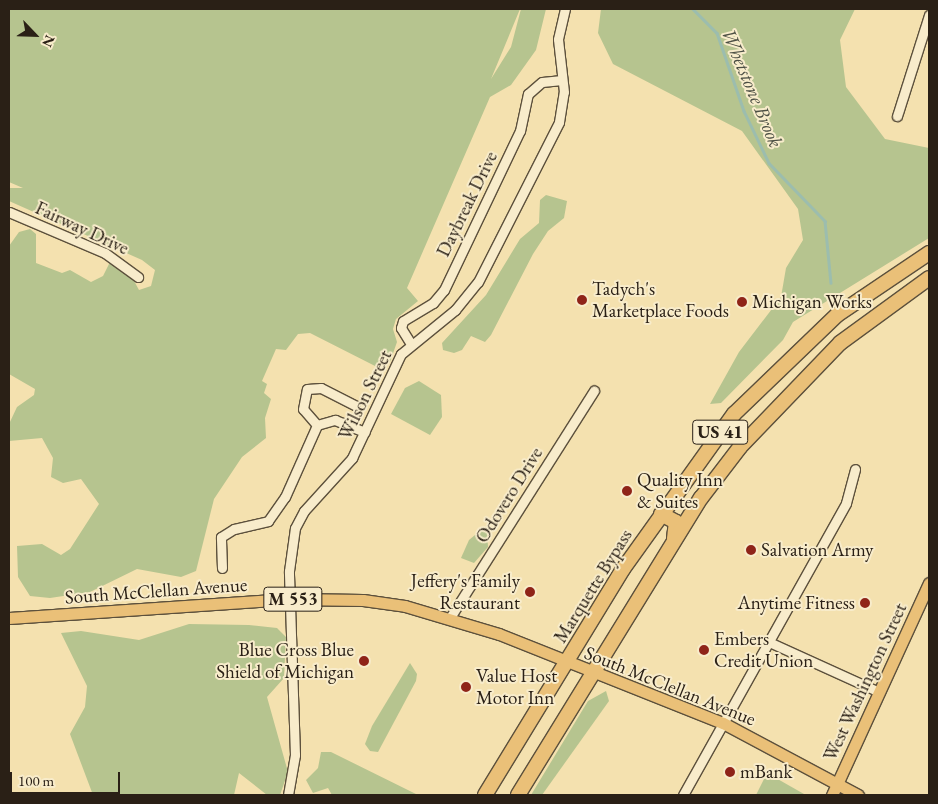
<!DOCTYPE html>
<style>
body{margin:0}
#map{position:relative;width:938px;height:804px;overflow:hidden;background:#f4e1af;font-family:"EB Garamond",serif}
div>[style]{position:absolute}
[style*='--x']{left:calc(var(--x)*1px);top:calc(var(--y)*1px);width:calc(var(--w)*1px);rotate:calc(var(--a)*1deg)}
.green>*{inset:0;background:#b6c48f}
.stream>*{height:2.5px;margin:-1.25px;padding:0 1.25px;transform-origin:1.25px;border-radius:1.25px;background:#9cbdae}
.roads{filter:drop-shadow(1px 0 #5c503c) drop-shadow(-1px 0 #5c503c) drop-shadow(0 1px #5c503c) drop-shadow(0 -1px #5c503c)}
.minor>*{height:9px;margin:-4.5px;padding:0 4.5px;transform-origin:4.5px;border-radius:4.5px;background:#f8eccb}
.major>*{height:11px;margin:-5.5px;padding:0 5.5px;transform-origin:5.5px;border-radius:5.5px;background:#eac078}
.highway>*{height:14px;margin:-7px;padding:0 7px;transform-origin:7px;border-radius:7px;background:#eac078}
.dots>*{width:14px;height:14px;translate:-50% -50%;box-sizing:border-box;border:2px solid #f8eccb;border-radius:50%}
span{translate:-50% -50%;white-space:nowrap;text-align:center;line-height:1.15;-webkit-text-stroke:4px #f8eccb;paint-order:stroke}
.shield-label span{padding:1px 4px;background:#f8eccb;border:1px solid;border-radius:4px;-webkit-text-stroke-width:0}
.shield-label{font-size:18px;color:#2a2016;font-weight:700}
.street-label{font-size:19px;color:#2a2016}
.poi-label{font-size:19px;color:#2a2016}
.left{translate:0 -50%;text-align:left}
.right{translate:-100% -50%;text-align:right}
.water-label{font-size:20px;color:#4c4f44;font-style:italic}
.frame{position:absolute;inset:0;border:10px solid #2a2016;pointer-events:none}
.north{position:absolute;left:10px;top:10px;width:50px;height:50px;-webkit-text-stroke:4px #f8eccb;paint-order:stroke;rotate:114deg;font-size:14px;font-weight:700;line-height:20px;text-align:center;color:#2a2016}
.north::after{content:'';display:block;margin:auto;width:18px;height:22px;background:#2a2016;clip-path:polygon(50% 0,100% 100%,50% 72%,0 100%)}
.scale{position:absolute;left:10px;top:772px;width:110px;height:22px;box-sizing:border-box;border:2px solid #2a2016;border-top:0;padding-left:6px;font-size:15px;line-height:18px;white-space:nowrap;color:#2a2016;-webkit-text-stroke:4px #f8eccb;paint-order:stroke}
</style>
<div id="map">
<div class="green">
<div style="clip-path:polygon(evenodd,9px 9px,546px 9px,536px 50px,511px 85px,490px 97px,407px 288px,418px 301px,396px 319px,393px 329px,397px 342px,390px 362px,379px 368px,310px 333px,298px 334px,286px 350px,276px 349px,262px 381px,267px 384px,264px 393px,271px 399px,265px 418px,266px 438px,242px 457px,214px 499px,196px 571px,181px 577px,137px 569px,90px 592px,50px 598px,30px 596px,18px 577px,17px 546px,42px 544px,61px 555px,70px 549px,99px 504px,81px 479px,63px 483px,51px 477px,53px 458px,42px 438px,9px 441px,9px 424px,17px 407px,34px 395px,35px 389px,9px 374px,9px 246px,19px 232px,30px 229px,36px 234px,36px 263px,62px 273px,70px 270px,91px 282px,103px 276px,109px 264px,118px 263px,127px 268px,139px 290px,151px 286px,155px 270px,142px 260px,9px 201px,9px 188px,23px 188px,9px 182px,9px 9px,521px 9px,511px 47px,491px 79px,520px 9px,521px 9px)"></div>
<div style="clip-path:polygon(601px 9px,855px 9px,840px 40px,846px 87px,885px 139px,929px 148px,929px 238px,793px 322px,783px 340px,721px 403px,710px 404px,739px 352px,781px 297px,786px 268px,803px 240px,798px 209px,742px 131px,613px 64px,598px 33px)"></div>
<div style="clip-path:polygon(546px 195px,567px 201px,564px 218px,548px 231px,533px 254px,491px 335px,485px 342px,471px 336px,462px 350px,454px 353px,443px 350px,442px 343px,486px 295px,520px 239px,539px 223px,540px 200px)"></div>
<div style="clip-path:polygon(419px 381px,441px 395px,442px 417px,430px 435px,391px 414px,405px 388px)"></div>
<div style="clip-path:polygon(481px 530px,487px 533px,488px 547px,474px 563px,461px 558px,469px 540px)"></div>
<div style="clip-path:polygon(189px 624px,249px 625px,277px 628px,286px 637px,284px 678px,267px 697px,288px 772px,280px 795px,267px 795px,239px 773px,234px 795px,93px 795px,70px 734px,85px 707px,87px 686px,61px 633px,81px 631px,139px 640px)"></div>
<div style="clip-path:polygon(410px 663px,417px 674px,416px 681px,378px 752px,370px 751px,365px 744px,372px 726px)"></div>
<div style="clip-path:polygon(606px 691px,609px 701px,542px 795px,531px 795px,588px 701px)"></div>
<div style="clip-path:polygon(321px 752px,331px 752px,418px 795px,332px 795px,328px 788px,313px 793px,306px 780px,318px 768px)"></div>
<div style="clip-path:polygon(767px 773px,804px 794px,805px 795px,756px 795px)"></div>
</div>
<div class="stream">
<div style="--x:693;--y:9;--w:34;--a:45"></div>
<div style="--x:717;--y:33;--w:83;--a:70.9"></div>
<div style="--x:744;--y:111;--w:58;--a:64.3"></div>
<div style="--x:769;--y:163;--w:81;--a:46"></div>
<div style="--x:825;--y:221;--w:62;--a:84.5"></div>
</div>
<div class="roads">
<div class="minor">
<div style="--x:897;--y:116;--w:106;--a:-72.4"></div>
<div style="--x:9;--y:212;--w:104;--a:23.1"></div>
<div style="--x:105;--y:253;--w:41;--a:36"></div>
<div style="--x:411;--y:344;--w:19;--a:-122"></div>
<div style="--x:401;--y:328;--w:7;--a:-74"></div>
<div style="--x:403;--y:321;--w:35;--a:-31"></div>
<div style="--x:433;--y:303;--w:17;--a:-50"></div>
<div style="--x:444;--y:290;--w:176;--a:-64.5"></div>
<div style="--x:520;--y:131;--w:38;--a:-78"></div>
<div style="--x:528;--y:94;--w:18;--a:-41"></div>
<div style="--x:542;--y:82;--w:20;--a:-6"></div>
<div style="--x:317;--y:425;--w:21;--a:-131"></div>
<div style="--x:303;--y:409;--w:20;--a:-79"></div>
<div style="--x:307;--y:389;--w:14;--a:-4"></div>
<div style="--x:321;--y:388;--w:38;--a:27"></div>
<div style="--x:222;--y:568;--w:31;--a:-92"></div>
<div style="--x:221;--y:537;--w:15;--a:-32"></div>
<div style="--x:234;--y:529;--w:35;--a:-13"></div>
<div style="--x:268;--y:521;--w:29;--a:-55"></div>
<div style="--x:285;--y:497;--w:79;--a:-66"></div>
<div style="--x:317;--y:425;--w:19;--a:-16"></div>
<div style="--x:335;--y:420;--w:32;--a:22"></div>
<div style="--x:451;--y:616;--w:267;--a:-57.6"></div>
<div style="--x:769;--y:642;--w:121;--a:24.4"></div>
<div style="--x:288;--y:795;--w:41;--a:-80.1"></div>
<div style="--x:295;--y:755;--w:184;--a:-91.9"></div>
<div style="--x:289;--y:571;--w:43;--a:-82.1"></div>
<div style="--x:295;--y:528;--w:19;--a:-62"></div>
<div style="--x:304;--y:511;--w:72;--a:-47.8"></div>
<div style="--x:352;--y:458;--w:115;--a:-64.8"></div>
<div style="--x:401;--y:354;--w:70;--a:-39.2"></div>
<div style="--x:455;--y:310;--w:36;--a:-51"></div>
<div style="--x:478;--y:282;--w:179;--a:-63.1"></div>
<div style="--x:559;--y:122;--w:30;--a:-81"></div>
<div style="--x:564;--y:92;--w:53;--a:-96.5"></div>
<div style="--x:558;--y:39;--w:31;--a:-77"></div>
<div style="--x:683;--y:795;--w:334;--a:-60.8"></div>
<div style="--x:846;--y:503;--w:35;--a:-75"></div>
</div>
<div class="major">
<div style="--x:9;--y:618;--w:283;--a:-3.9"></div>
<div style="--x:291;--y:599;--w:72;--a:0.8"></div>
<div style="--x:363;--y:600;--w:42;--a:8.1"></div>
<div style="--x:405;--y:606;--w:98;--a:16.6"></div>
<div style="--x:499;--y:634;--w:241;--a:21.7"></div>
<div style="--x:723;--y:723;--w:153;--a:28.1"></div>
<div style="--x:832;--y:795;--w:233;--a:-65.4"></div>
</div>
<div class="highway">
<div style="--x:661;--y:514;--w:17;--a:28"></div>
<div style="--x:676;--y:522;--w:17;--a:97"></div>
<div style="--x:485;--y:795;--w:265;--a:-58.6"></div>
<div style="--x:623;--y:569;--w:191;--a:-54.4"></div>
<div style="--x:734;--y:414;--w:143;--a:-43.9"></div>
<div style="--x:837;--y:315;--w:111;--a:-34"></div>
<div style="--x:518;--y:795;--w:349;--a:-58.4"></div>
<div style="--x:701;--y:498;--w:64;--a:-52.6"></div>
<div style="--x:740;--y:447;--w:144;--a:-46.1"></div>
<div style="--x:840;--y:343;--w:110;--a:-36.1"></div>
</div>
</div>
<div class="dots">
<div style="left:582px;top:300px;background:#8f2418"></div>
<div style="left:742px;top:302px;background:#8f2418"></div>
<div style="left:627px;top:491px;background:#8f2418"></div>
<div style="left:751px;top:550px;background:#8f2418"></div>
<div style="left:530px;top:592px;background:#8f2418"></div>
<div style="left:865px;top:603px;background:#8f2418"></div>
<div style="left:704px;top:650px;background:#8f2418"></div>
<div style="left:364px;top:661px;background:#8f2418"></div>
<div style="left:466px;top:687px;background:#8f2418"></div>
<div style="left:730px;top:772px;background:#8f2418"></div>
</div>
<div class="shield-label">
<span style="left:720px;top:432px">US 41</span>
<span style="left:293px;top:599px">M 553</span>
</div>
<div class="street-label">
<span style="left:467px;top:204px;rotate:-64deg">Daybreak Drive</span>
<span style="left:82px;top:228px;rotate:25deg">Fairway Drive</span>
<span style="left:365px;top:395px;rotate:-64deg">Wilson Street</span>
<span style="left:509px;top:495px;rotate:-58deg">Odovero Drive</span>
<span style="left:593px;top:586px;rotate:-58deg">Marquette Bypass</span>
<span style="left:156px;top:591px;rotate:-4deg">South McClellan Avenue</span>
<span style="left:865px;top:682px;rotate:-65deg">West Washington Street</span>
<span style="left:670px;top:686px;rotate:22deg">South McClellan Avenue</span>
</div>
<div class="poi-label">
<span class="left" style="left:592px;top:300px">Tadych's<br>Marketplace Foods</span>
<span class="left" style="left:752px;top:302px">Michigan Works</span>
<span class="left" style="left:637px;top:491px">Quality Inn<br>&amp; Suites</span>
<span class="left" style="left:761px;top:550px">Salvation Army</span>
<span class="right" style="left:520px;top:592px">Jeffery's Family<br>Restaurant</span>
<span class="right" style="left:855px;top:603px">Anytime Fitness</span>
<span class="left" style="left:714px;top:650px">Embers<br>Credit Union</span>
<span class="right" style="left:354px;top:661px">Blue Cross Blue<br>Shield of Michigan</span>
<span class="left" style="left:476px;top:687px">Value Host<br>Motor Inn</span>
<span class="left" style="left:740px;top:772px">mBank</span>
</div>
<div class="water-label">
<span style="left:752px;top:88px;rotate:67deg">Whetstone Brook</span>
</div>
<div class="frame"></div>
<div class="north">N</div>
<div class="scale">100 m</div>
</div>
